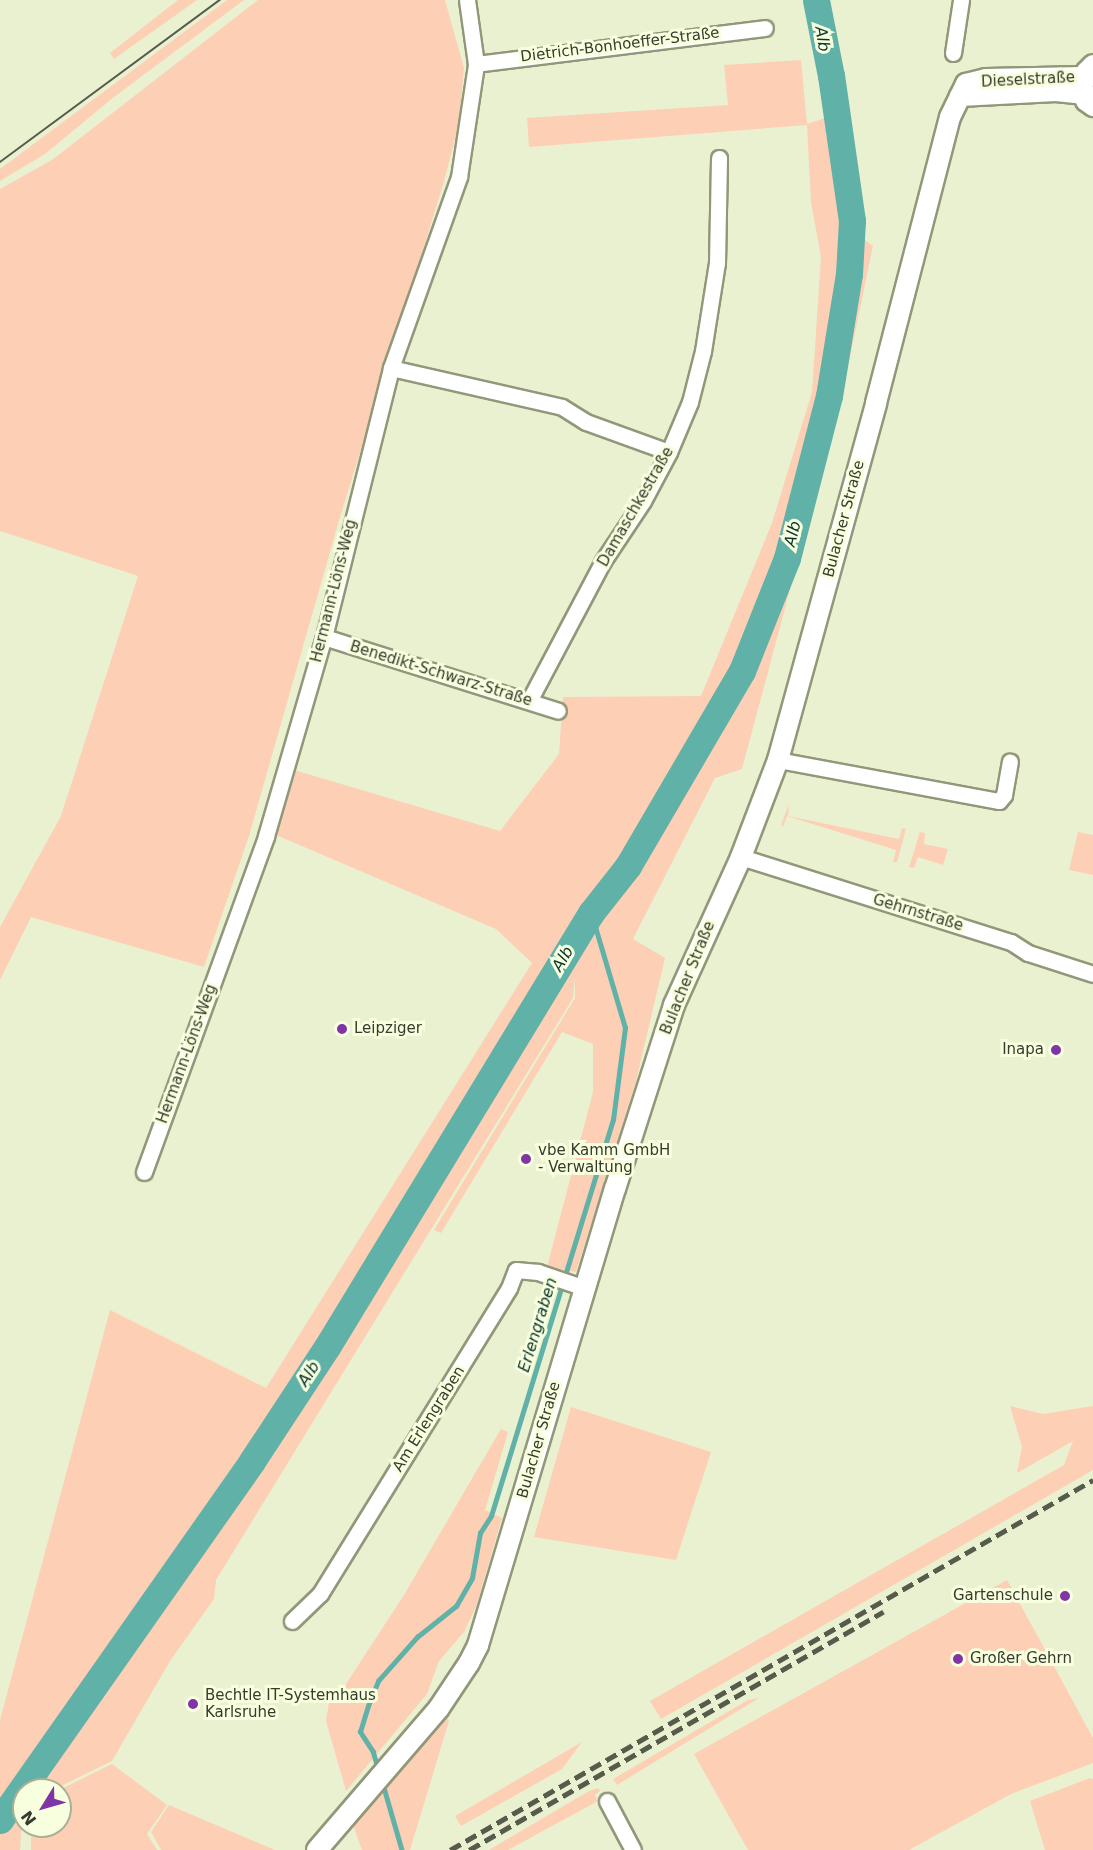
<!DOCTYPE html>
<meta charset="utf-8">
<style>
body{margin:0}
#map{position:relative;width:1093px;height:1850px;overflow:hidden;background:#e9f1d1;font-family:"DejaVu Sans",sans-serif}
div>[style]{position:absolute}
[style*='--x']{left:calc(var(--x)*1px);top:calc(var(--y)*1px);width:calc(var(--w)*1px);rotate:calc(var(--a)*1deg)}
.green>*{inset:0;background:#fdd0b5}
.stream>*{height:4.5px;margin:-2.25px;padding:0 2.25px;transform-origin:2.25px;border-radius:2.25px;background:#60b1a7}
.river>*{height:27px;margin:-13.5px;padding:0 13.5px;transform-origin:13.5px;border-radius:13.5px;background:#60b1a7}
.roads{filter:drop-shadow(2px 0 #91987a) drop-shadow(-2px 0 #91987a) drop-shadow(0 2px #91987a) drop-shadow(0 -2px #91987a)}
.minor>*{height:15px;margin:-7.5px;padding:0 7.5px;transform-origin:7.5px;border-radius:7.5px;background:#fff}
.tertiary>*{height:20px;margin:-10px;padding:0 10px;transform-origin:10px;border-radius:10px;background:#fff}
.secondary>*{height:21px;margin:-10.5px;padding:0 10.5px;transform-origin:10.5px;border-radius:10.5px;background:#fff}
.tram>*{height:1.5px;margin:-0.75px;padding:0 0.75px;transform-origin:0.75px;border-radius:0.75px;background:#575b4b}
.rail>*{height:4.5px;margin-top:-2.25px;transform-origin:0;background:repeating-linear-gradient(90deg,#575b4b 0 12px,transparent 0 18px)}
.dots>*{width:16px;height:16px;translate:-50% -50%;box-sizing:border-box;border:3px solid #f7ffde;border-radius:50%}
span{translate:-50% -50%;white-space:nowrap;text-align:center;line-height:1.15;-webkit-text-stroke:6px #f7ffde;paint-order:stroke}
.street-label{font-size:15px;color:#373a2d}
.poi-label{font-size:15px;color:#373a2d}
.left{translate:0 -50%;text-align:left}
.right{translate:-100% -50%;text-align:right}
.water-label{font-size:16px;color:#0c342f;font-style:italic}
.north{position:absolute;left:12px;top:1778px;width:60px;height:60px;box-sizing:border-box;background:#f7ffde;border:2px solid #aab097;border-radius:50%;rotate:233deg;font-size:16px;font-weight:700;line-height:24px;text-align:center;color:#373a2d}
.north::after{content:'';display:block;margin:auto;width:21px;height:27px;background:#8134a6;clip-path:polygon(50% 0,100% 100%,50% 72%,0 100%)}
</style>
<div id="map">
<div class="green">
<div style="clip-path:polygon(178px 0,197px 0,114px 59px,110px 53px)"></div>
<div style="clip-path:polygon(227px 0,244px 0,114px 97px,45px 154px,0 181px,0 169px)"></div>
<div style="clip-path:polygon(258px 0,445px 0,464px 68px,459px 124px,443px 185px,340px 517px,249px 836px,204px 967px,31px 917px,0 980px,0 927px,61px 816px,138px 576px,0 531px,0 189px,52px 160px)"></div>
<div style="clip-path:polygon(801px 60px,807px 124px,831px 116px,849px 228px,873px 246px,842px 395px,742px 769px,715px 778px,633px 939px,665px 958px,636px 1081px,576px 1272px,547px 1267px,593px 1092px,593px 1044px,562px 1032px,441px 1233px,434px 1230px,575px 998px,575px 977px,573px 998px,216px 1580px,214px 1599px,170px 1661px,112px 1761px,53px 1790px,24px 1790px,20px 1850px,0 1850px,0 1720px,110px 1310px,266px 1388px,532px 963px,496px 929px,276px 835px,294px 770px,500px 831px,559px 754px,563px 697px,701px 696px,772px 523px,812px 392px,821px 257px,811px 202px,807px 125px,529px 147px,527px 118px,728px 105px,724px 65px)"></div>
<div style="clip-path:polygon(789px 804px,788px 816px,899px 839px,902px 828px,906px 829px,897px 862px,893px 862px,896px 850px,787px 816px,783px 827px,781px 825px)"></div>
<div style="clip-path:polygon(920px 832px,925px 833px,924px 844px,948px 849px,943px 865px,918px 857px,914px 868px,909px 867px)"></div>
<div style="clip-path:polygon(1078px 832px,1093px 835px,1093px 875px,1069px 870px)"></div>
<div style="clip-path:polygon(1010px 1406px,1043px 1414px,1093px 1406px,1093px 1470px,661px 1719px,650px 1701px,1064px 1465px,1073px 1441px,1017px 1473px,1022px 1447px)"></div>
<div style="clip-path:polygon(571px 1407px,711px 1452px,676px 1560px,534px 1537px)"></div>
<div style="clip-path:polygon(501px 1429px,508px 1432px,485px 1510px,502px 1518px,476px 1607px,464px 1632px,439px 1661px,427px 1694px,346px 1791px,326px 1721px,331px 1690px,344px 1687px,404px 1595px)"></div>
<div style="clip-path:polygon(1007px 1580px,1093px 1738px,1093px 1763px,1011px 1794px,909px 1850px,748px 1850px,694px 1754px)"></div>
<div style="clip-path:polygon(759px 1698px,617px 1785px,613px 1779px,748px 1700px)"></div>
<div style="clip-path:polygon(446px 1717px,449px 1721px,410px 1850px,362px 1850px,352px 1822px)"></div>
<div style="clip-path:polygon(582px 1742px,562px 1769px,461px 1826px,455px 1816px)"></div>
<div style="clip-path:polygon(112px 1764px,167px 1805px,147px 1834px,157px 1850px,31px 1850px,31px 1826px,60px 1826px,59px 1790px)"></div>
<div style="clip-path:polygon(1090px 1778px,1093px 1779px,1093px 1850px,1045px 1850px,1030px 1801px)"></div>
<div style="clip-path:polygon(598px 1788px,600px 1791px,595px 1795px,598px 1801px,508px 1850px,489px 1850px,589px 1791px)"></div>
<div style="clip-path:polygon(169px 1805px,275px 1850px,161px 1850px,151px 1832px)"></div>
</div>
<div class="stream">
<div style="--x:378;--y:1770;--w:19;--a:-106"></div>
<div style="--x:373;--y:1752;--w:24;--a:-123"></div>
<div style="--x:360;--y:1732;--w:27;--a:-73"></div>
<div style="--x:368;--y:1706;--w:27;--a:-68"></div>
<div style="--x:378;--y:1681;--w:59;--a:-48.4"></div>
<div style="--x:417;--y:1637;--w:50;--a:-38.5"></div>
<div style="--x:456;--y:1606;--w:32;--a:-60"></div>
<div style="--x:472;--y:1578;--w:46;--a:-79.9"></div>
<div style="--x:480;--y:1533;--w:20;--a:-57"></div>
<div style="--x:491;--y:1516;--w:414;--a:-72.9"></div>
<div style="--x:613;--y:1120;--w:93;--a:-82.6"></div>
<div style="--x:625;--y:1028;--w:120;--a:-106.5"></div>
<div style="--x:383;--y:1784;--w:69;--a:73.9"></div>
</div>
<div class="river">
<div style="--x:0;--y:1820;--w:439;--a:-54.9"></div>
<div style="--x:252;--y:1461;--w:136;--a:-56.7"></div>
<div style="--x:327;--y:1347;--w:508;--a:-58.69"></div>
<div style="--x:591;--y:913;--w:60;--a:-51.8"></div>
<div style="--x:628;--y:866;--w:226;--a:-59.7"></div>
<div style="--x:742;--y:671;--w:122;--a:-68.3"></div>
<div style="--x:787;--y:558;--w:167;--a:-75.5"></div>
<div style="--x:829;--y:396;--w:124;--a:-80.7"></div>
<div style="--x:849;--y:274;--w:53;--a:-86.8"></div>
<div style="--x:852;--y:221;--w:147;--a:-98.2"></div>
<div style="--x:831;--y:76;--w:77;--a:-101.2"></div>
</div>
<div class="roads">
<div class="minor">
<div style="--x:953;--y:53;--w:54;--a:-81.4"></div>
<div style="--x:476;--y:64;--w:291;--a:-7.1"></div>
<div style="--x:391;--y:368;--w:175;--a:12.8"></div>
<div style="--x:562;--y:407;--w:28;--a:32"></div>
<div style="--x:586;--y:422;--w:88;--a:19.9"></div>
<div style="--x:324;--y:637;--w:245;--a:17.5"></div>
<div style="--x:529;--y:701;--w:158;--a:-62.1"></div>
<div style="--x:603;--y:561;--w:72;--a:-56.3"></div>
<div style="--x:643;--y:501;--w:55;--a:-62"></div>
<div style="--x:669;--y:452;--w:54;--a:-67.2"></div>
<div style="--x:690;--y:402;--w:53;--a:-75.7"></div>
<div style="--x:703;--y:351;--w:89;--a:-81"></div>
<div style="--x:717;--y:263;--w:105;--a:-88.9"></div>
<div style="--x:778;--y:760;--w:225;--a:10.5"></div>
<div style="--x:999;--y:801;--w:8;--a:-50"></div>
<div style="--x:1004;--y:795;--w:34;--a:-80"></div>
<div style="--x:741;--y:857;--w:283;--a:17.5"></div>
<div style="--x:1011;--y:942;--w:20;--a:33"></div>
<div style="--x:1028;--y:953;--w:68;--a:17.9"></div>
<div style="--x:144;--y:1172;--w:357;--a:-70"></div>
<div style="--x:266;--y:836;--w:207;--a:-73.8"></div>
<div style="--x:324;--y:637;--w:277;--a:-76"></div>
<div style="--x:391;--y:368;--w:203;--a:-70.4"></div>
<div style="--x:459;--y:177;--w:114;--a:-81.4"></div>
<div style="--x:476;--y:64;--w:65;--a:-98"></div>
<div style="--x:292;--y:1621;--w:39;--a:-44"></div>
<div style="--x:320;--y:1594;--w:360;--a:-58.3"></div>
<div style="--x:509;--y:1288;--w:19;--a:-69"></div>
<div style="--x:516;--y:1270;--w:22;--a:5"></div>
<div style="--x:538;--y:1272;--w:50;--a:18.8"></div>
<div style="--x:607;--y:1801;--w:55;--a:62"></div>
</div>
<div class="tertiary">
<div style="--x:960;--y:96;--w:96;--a:-3"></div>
<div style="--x:1056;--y:91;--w:27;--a:6"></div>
<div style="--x:317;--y:1850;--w:187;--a:-49.3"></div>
<div style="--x:439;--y:1708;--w:54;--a:-56.3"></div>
<div style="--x:469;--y:1663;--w:20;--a:-63"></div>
<div style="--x:478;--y:1645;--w:476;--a:-73.3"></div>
<div style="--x:615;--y:1189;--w:193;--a:-72.2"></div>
<div style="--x:674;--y:1005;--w:162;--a:-65.6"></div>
<div style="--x:741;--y:857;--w:104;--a:-69.1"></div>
<div style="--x:778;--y:760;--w:370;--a:-74.6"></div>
<div style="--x:876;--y:403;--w:295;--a:-75.5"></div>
<div style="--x:950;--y:117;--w:37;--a:-64"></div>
<div style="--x:966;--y:84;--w:21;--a:-14"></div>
<div style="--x:986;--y:79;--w:97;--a:-1.2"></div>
</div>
<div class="secondary">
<div style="--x:1093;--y:65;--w:10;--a:135"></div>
<div style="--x:1086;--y:72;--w:15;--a:110"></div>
<div style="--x:1081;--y:86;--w:15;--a:70"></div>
<div style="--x:1086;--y:100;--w:9;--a:36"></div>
</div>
</div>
<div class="tram">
<div style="--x:0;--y:162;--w:273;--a:-36.4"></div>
</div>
<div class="rail">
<div style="--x:450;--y:1850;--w:742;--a:-29.92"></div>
<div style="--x:469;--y:1850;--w:478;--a:-29.9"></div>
</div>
<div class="dots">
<div style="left:342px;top:1029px;background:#8134a6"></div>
<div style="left:1056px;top:1050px;background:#8134a6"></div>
<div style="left:526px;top:1159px;background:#8134a6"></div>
<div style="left:1065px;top:1596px;background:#8134a6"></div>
<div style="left:958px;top:1659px;background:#8134a6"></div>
<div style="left:193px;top:1704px;background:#8134a6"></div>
</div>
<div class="street-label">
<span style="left:620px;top:45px;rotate:-7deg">Dietrich-Bonhoeffer-Straße</span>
<span style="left:1028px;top:80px;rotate:-3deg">Dieselstraße</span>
<span style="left:636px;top:507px;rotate:-60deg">Damaschkestraße</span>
<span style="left:844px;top:519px;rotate:-75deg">Bulacher Straße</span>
<span style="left:334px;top:591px;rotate:-76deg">Hermann-Löns-Weg</span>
<span style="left:441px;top:674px;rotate:17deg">Benedikt-Schwarz-Straße</span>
<span style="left:918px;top:913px;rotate:17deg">Gehrnstraße</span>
<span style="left:688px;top:978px;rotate:-68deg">Bulacher Straße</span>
<span style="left:187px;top:1054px;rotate:-70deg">Hermann-Löns-Weg</span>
<span style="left:429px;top:1419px;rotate:-58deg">Am Erlengraben</span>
<span style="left:539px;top:1440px;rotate:-74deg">Bulacher Straße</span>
</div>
<div class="poi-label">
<span class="left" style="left:354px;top:1029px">Leipziger</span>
<span class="right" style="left:1044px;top:1050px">Inapa</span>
<span class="left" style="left:538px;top:1159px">vbe Kamm GmbH<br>- Verwaltung</span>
<span class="right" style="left:1053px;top:1596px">Gartenschule</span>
<span class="left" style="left:970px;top:1659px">Großer Gehrn</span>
<span class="left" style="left:205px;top:1704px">Bechtle IT-Systemhaus<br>Karlsruhe</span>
</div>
<div class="water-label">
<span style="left:822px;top:39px;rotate:81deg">Alb</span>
<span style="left:793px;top:534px;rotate:-76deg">Alb</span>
<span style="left:563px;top:959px;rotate:-59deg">Alb</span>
<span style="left:538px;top:1325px;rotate:-73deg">Erlengraben</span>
<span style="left:309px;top:1374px;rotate:-57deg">Alb</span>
</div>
<div class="north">N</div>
</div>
